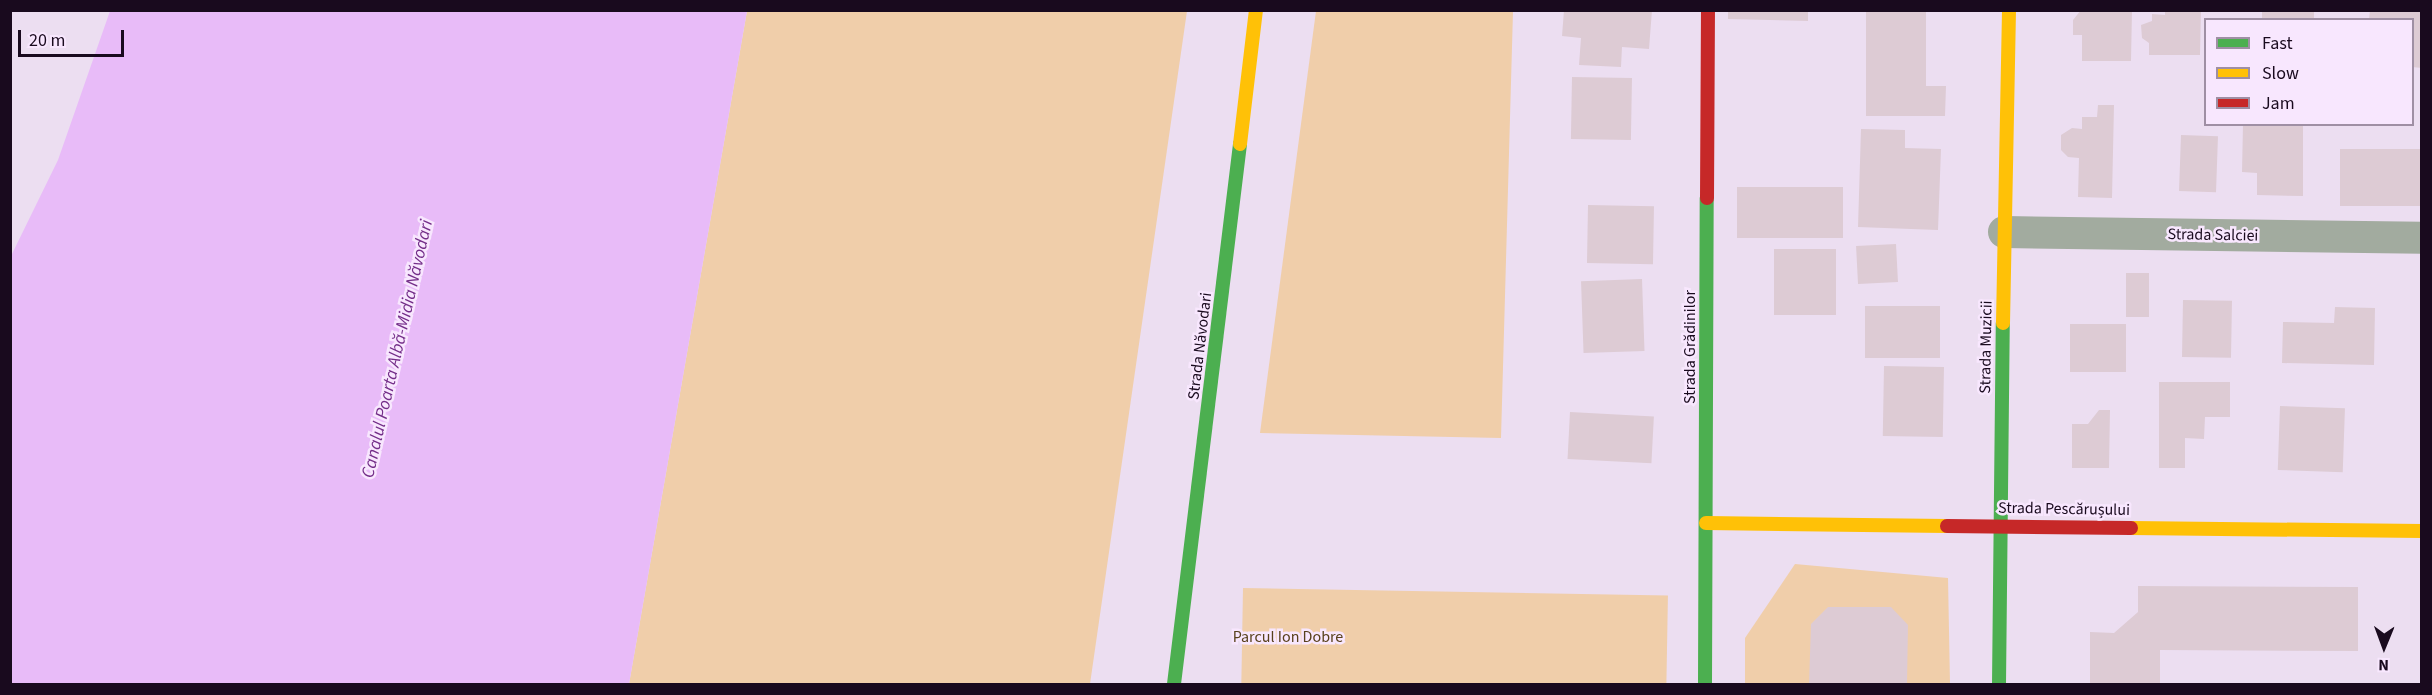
<!DOCTYPE html>
<meta charset="utf-8">
<style>
body{margin:0}
#map{position:relative;width:2432px;height:695px;overflow:hidden;background:#ecdef1;font-family:"Source Sans 3",sans-serif}
div>[style]{position:absolute}
[style*='--x']{left:calc(var(--x)*1px);top:calc(var(--y)*1px);width:calc(var(--w)*1px);rotate:calc(var(--a)*1deg)}
.green>*{inset:0;background:#f0ceaa;transform-origin:0 0}
.water>*{inset:0;background:#e8bbf8}
.building>*{inset:0;background:#ddcbd4;transform-origin:0 0}
.street>*{height:32px;margin:-16px;padding:0 16px;transform-origin:16px;border-radius:16px;background:#a2ab9f}
.fast>*{height:14px;margin:-7px;padding:0 7px;transform-origin:7px;border-radius:7px;background:#4caf50}
.slow>*{height:14px;margin:-7px;padding:0 7px;transform-origin:7px;border-radius:7px;background:#ffc107}
.jam>*{height:14px;margin:-7px;padding:0 7px;transform-origin:7px;border-radius:7px;background:#c62828}
span{translate:-50% -50%;white-space:nowrap;text-align:center;line-height:1.15;-webkit-text-stroke:5px #f8e7fe;paint-order:stroke}
.street-label{font-size:16px;color:#190a1e}
.park-label{font-size:16px;color:#58411c}
.water-label{font-size:18px;color:#742e89;font-style:italic}
.frame{position:absolute;inset:0;border:12px solid #190a1e;pointer-events:none}
.legend{position:absolute;left:2204px;top:18px;width:210px;height:108px;box-sizing:border-box;background:#f8e7fe;border:2px solid #9f8fa4;margin:0;padding:8px 10px;list-style:none;font-size:18px;color:#190a1e}
.legend li{display:flex;align-items:center;gap:12px;height:30px}
.legend b{width:30px;border:2px solid #9f8fa4}
.north{position:absolute;left:2354px;top:617px;width:60px;height:60px;-webkit-text-stroke:4px #f8e7fe;paint-order:stroke;rotate:181deg;font-size:16px;font-weight:700;line-height:24px;text-align:center;color:#190a1e}
.north::after{content:'';display:block;margin:auto;width:21px;height:27px;background:#190a1e;clip-path:polygon(50% 0,100% 100%,50% 72%,0 100%)}
.scale{position:absolute;left:18px;top:30px;width:106px;height:27px;box-sizing:border-box;border:3px solid #190a1e;border-top:0;padding-left:8px;font-size:18px;line-height:21px;white-space:nowrap;color:#190a1e;-webkit-text-stroke:4px #f8e7fe;paint-order:stroke}
</style>
<div id="map">
<div class="green">
<div style="clip-path:polygon(747px 11px,1187px 11px,1090px 684px,629px 684px)"></div>
<div style="clip-path:polygon(1316px 11px,1513px 11px,1501px 438px,1260px 433px)"></div>
<div style="clip-path:polygon(1795px 564px,1948px 578px,1950px 684px,1745px 684px,1745px 638px)"></div>
<div style="left:1243px;top:588px;width:425px;height:97px;rotate:1deg"></div>
</div>
<div class="water">
<div style="clip-path:polygon(110px 11px,747px 11px,629px 684px,11px 684px,11px 256px,58px 160px)"></div>
</div>
<div class="building">
<div style="clip-path:polygon(1564px 10px,1652px 10px,1649px 49px,1622px 47px,1621px 67px,1579px 65px,1581px 38px,1562px 36px)"></div>
<div style="clip-path:polygon(1728px 10px,1808px 10px,1808px 21px,1728px 19px)"></div>
<div style="clip-path:polygon(1866px 10px,1926px 10px,1926px 86px,1946px 86px,1945px 116px,1866px 116px)"></div>
<div style="clip-path:polygon(2081px 10px,2132px 10px,2131px 61px,2082px 61px,2082px 35px,2073px 35px,2073px 20px)"></div>
<div style="clip-path:polygon(2165px 10px,2201px 10px,2200px 55px,2149px 55px,2149px 43px,2142px 38px,2141px 25px,2152px 21px,2152px 14px,2165px 15px)"></div>
<div style="left:2262px;top:10px;width:52px;height:10px"></div>
<div style="clip-path:polygon(2370px 10px,2422px 10px,2422px 68px,2412px 67px,2412px 20px,2369px 20px)"></div>
<div style="left:1572px;top:77px;width:60px;height:62px;rotate:1deg"></div>
<div style="clip-path:polygon(2098px 105px,2114px 105px,2112px 198px,2078px 197px,2079px 158px,2068px 157px,2061px 150px,2061px 135px,2072px 128px,2082px 129px,2082px 117px,2097px 117px)"></div>
<div style="clip-path:polygon(2243px 124px,2303px 124px,2303px 196px,2257px 195px,2257px 173px,2242px 172px)"></div>
<div style="clip-path:polygon(1861px 129px,1905px 130px,1905px 148px,1941px 149px,1938px 230px,1858px 227px)"></div>
<div style="left:2181px;top:135px;width:37px;height:56px;rotate:2deg"></div>
<div style="left:2340px;top:149px;width:82px;height:57px"></div>
<div style="left:1843px;top:187px;width:51px;height:106px;rotate:90deg"></div>
<div style="left:1588px;top:205px;width:66px;height:58px;rotate:1deg"></div>
<div style="left:1896px;top:244px;width:38px;height:40px;rotate:87deg"></div>
<div style="left:1774px;top:249px;width:62px;height:66px"></div>
<div style="left:2126px;top:273px;width:23px;height:44px"></div>
<div style="left:1642px;top:279px;width:72px;height:61px;rotate:88deg"></div>
<div style="left:2183px;top:300px;width:49px;height:57px;rotate:1deg"></div>
<div style="left:1865px;top:306px;width:75px;height:52px"></div>
<div style="clip-path:polygon(2335px 307px,2375px 308px,2374px 365px,2282px 363px,2283px 322px,2334px 323px)"></div>
<div style="left:2070px;top:324px;width:56px;height:48px"></div>
<div style="left:1884px;top:366px;width:60px;height:70px;rotate:1deg"></div>
<div style="clip-path:polygon(2159px 382px,2230px 382px,2230px 417px,2205px 417px,2204px 439px,2185px 438px,2185px 468px,2159px 468px)"></div>
<div style="left:2280px;top:406px;width:65px;height:64px;rotate:2deg"></div>
<div style="clip-path:polygon(2099px 410px,2110px 410px,2109px 468px,2072px 468px,2072px 424px,2088px 424px)"></div>
<div style="left:1570px;top:412px;width:84px;height:47px;rotate:3deg"></div>
<div style="clip-path:polygon(2138px 586px,2358px 587px,2358px 651px,2160px 650px,2160px 684px,2090px 684px,2090px 632px,2114px 633px,2138px 612px)"></div>
<div style="clip-path:polygon(1828px 607px,1891px 607px,1908px 625px,1907px 684px,1809px 684px,1811px 624px)"></div>
</div>
<div class="street">
<div style="--x:2004;--y:232;--w:418;--a:0.8"></div>
</div>
<div class="fast">
<div style="--x:1174;--y:684;--w:544;--a:-83.03"></div>
<div style="--x:1705;--y:684;--w:486;--a:-89.8"></div>
<div style="--x:1999;--y:684;--w:361;--a:-89.4"></div>
</div>
<div class="slow">
<div style="--x:1240;--y:144;--w:135;--a:-83.2"></div>
<div style="--x:2003;--y:323;--w:313;--a:-88.9"></div>
<div style="--x:1706;--y:523;--w:241;--a:0.7"></div>
<div style="--x:2131;--y:528;--w:291;--a:0.6"></div>
</div>
<div class="jam">
<div style="--x:1707;--y:198;--w:188;--a:-89.7"></div>
<div style="--x:1947;--y:526;--w:184;--a:0.6"></div>
</div>
<div class="street-label">
<span style="left:2213px;top:235px;rotate:1deg">Strada Salciei</span>
<span style="left:1200px;top:346px;rotate:-83deg">Strada Năvodari</span>
<span style="left:1690px;top:347px;rotate:-90deg">Strada Grădinilor</span>
<span style="left:1986px;top:347px;rotate:-89deg">Strada Muzicii</span>
<span style="left:2064px;top:509px;rotate:1deg">Strada Pescărușului</span>
</div>
<div class="park-label">
<span style="left:1288px;top:637px">Parcul Ion Dobre</span>
</div>
<div class="water-label">
<span style="left:398px;top:349px;rotate:-77deg">Canalul Poarta Albă-Midia Năvodari</span>
</div>
<div class="frame"></div>
<ul class="legend">
<li><b style="height:8px;background:#4caf50"></b>Fast</li>
<li><b style="height:8px;background:#ffc107"></b>Slow</li>
<li><b style="height:8px;background:#c62828"></b>Jam</li>
</ul>
<div class="north">N</div>
<div class="scale">20 m</div>
</div>
